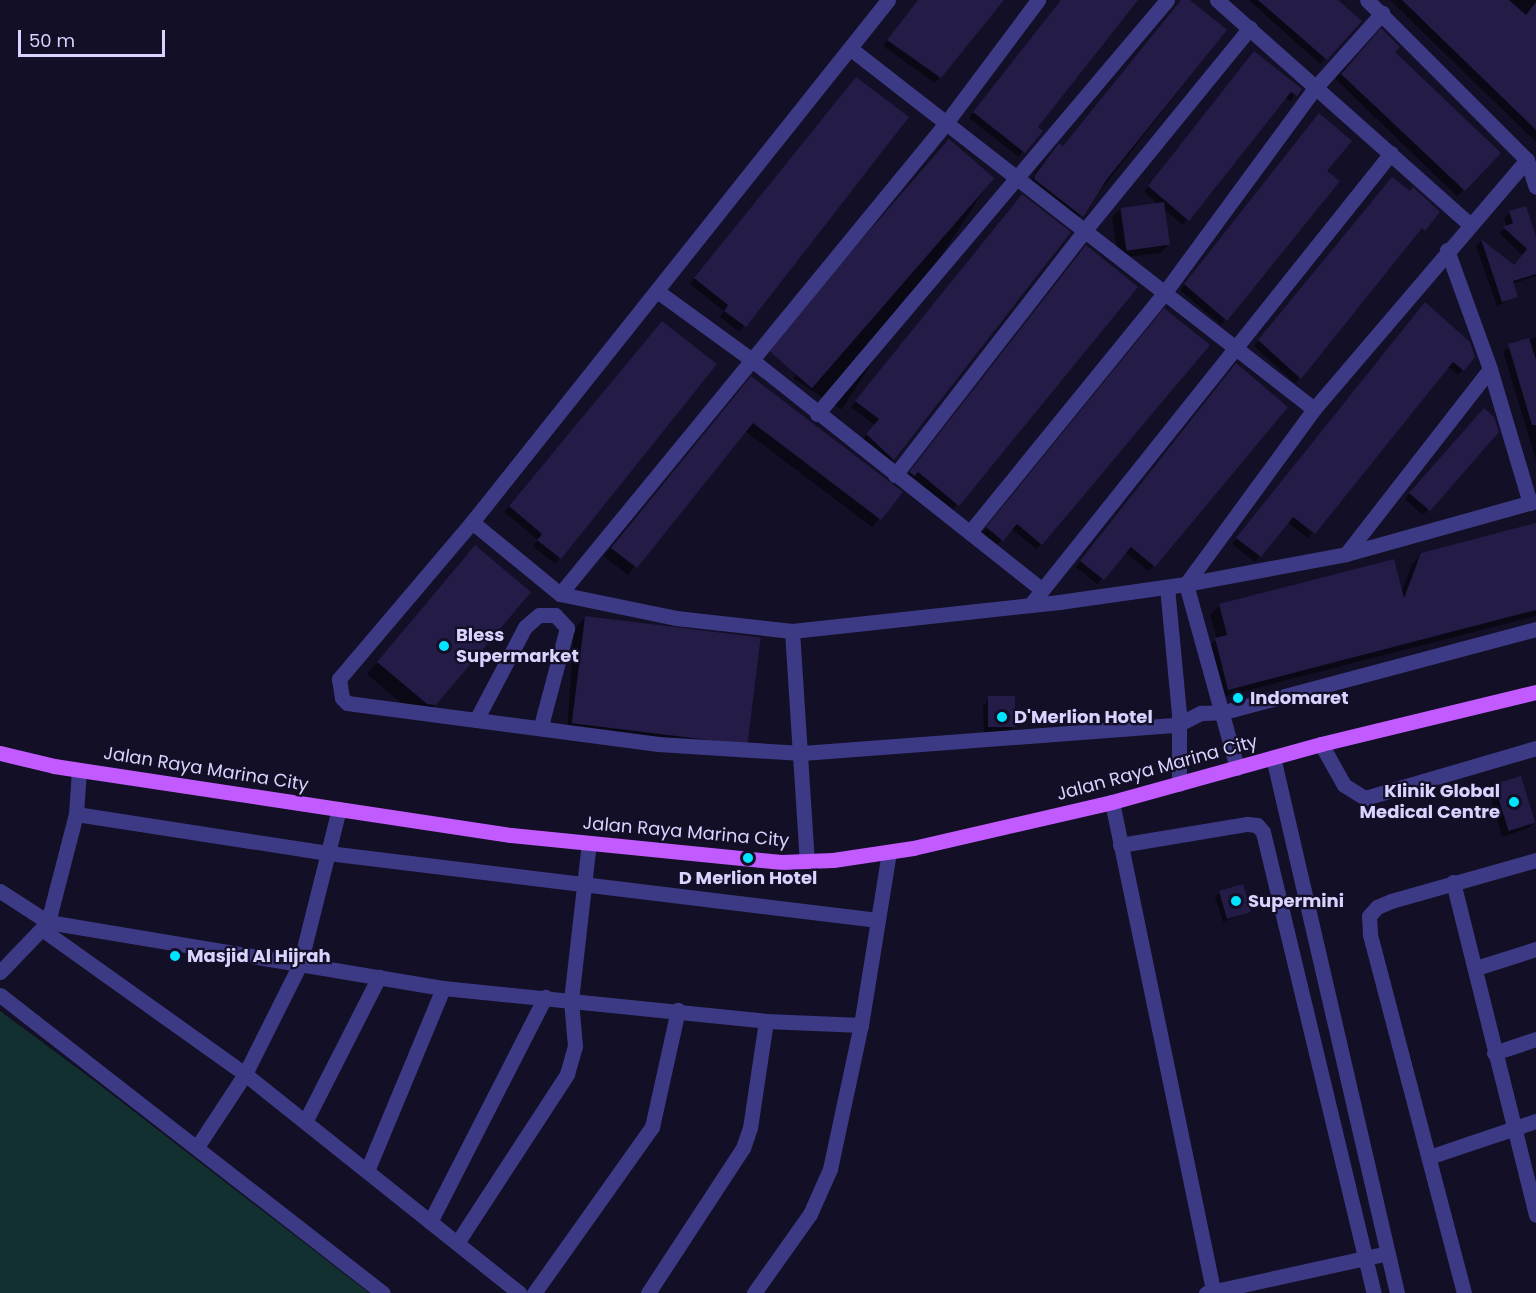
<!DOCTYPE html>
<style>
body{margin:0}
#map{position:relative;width:1536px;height:1293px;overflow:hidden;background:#130f26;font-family:Poppins,sans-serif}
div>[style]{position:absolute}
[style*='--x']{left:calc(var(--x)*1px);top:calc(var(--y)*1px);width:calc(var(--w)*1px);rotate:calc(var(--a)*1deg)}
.green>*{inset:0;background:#12302f}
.shadow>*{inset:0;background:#0007;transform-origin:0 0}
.building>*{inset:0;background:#241b47;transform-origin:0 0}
.minor>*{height:15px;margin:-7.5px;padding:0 7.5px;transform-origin:7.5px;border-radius:7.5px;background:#3d3a85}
.major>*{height:15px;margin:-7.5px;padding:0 7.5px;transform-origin:7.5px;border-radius:7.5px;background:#c25bff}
.dots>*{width:16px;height:16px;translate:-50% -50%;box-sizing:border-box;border:3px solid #130f26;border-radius:50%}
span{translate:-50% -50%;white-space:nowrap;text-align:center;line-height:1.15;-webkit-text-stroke:4.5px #130f26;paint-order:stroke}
.poi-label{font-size:18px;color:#d9d4ff;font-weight:700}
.left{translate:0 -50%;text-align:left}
.right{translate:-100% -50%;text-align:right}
.street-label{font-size:18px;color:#d9d4ff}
.scale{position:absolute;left:18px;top:30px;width:147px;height:27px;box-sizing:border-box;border:3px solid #d9d4ff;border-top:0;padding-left:8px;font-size:18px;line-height:21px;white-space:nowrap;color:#d9d4ff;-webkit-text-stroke:4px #130f26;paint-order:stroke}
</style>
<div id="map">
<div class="green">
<div style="clip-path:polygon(0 1011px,96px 1082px,369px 1293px,0 1293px)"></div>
</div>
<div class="shadow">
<div style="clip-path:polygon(918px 0,1002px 0,935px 83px,883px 46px)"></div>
<div style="clip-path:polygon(1062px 0,1136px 0,1036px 128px,1019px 157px,969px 118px)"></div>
<div style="clip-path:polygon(1182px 0,1225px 31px,1076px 222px,1029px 185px,1035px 172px,1059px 145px,1063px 148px)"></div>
<div style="clip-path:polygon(1249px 0,1336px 0,1360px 21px,1320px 64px)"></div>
<div style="clip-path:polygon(1390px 0,1536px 0,1536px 142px)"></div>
<div style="left:1376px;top:36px;width:170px;height:59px;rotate:44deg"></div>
<div style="clip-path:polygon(1254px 53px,1300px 89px,1290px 101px,1285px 97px,1183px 225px,1164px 209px,1168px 245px,1160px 253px,1118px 258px,1112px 217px,1120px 209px,1158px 204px,1144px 192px)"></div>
<div style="clip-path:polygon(851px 84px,907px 117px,739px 332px,720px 317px,724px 311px,690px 284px)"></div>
<div style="clip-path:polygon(1314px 121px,1325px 171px,1338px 181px,1221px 325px,1180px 290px)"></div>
<div style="left:944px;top:147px;width:57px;height:276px;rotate:33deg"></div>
<div style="clip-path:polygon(1387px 184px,1438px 212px,1416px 233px,1295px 383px,1254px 346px)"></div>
<div style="clip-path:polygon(1016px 201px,1069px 233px,888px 464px,862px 440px,875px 425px,851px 407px)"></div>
<div style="clip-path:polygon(1510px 213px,1536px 242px,1536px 276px,1512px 284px,1516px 296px,1497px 306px,1476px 246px,1481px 241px,1513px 267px,1523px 256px,1499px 233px,1507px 227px,1504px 218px)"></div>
<div style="clip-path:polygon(1081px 252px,1135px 287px,952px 510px,912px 477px,905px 478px)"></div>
<div style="clip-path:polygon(1420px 309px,1463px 370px,1458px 375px,1448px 367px,1308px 538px,1287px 522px,1255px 562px,1232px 544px)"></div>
<div style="clip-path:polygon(1159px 316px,1041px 544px,1036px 549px,1012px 529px,997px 545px,982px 533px)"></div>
<div style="clip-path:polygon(657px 328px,715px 365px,555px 564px,533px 546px,538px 540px,504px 512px)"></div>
<div style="clip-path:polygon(1536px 337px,1536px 460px,1503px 351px)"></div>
<div style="clip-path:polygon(1230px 371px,1154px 566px,1148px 571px,1125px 552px,1097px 584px,1076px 567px)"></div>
<div style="clip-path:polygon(743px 386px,900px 492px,872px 527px,745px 431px,628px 575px,604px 556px)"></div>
<div style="clip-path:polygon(1479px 415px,1428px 510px,1423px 515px,1405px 499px)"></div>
<div style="clip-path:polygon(1536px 524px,1536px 616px,1218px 698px,1206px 649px,1217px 639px,1210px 615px,1220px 605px,1401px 593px,1412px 564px,1422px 554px)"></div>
<div style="clip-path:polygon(464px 558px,435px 704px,423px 716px,415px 714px,367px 674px)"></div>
<div style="clip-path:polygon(585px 618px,747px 739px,735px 751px,567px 734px,574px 629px)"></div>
<div style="clip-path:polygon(989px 700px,1013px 727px,1008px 732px,984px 734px,983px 706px)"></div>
<div style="clip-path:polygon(1493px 782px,1534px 823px,1528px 828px,1502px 837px,1488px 787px)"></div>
<div style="clip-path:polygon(1220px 892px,1250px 911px,1223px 922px,1215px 897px)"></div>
</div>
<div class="building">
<div style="clip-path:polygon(918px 0,1004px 0,941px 78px,887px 40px)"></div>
<div style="clip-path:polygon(1061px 0,1138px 0,1038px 127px,1043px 131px,1025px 153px,973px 112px)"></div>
<div style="clip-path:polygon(1181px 0,1190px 0,1227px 30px,1107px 179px,1083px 217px,1034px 179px,1035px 175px,1059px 143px,1063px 146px)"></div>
<div style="clip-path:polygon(1258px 0,1338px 0,1362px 21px,1327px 60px)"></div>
<div style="clip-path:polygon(1402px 0,1509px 0,1526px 15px,1536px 2px,1536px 130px)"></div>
<div style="clip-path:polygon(1381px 28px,1400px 47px,1395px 52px,1501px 153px,1465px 191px,1341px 74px)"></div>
<div style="clip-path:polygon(1254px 51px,1302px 89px,1297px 96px,1291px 92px,1189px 221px,1148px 186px)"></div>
<div style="clip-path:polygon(856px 77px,909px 117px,746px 327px,724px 311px,728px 305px,694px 278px)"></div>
<div style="clip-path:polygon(1319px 113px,1352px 141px,1327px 171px,1340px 181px,1227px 321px,1184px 284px)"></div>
<div style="left:949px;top:139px;width:60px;height:278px;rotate:41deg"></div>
<div style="clip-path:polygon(1392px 177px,1410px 191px,1413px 187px,1440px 212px,1425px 231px,1422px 228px,1301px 379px,1258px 340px)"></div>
<div style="clip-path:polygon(1022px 194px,1071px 232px,894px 460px,866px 434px,879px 419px,855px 401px)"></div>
<div style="left:1164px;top:202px;width:43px;height:44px;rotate:82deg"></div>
<div style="clip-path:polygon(1526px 206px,1536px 237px,1536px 274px,1513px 281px,1518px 297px,1502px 302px,1481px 239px,1514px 265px,1527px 249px,1503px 227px,1513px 223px,1509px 211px)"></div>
<div style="clip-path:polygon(1086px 245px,1138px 287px,959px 506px,918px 472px,915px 476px,909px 472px)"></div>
<div style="clip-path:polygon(1425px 302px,1470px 342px,1475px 357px,1464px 371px,1453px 362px,1315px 534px,1293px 517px,1261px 557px,1236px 538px)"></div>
<div style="clip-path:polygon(1164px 308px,1210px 345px,1042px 545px,1017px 524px,1003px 541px,986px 527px)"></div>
<div style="clip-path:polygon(662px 321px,717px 364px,561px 559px,537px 540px,542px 534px,509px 506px)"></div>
<div style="clip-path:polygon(1529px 338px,1536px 360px,1536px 425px,1532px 425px,1508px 344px)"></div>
<div style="clip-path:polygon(1236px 363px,1288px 407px,1155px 567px,1131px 547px,1104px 580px,1080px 561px)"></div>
<div style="clip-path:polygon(751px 376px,903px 492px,881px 520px,753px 423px,637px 568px,611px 548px)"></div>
<div style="clip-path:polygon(1484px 408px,1494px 417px,1499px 432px,1430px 511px,1409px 493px)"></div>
<div style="clip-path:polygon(1536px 523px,1536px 610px,1228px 690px,1215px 638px,1227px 635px,1219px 604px,1394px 559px,1404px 598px,1421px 553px)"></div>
<div style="clip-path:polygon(475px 545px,531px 592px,436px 705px,427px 704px,377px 662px)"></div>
<div style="left:585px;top:616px;width:177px;height:108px;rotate:7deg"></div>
<div style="left:1015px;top:696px;width:31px;height:27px;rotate:90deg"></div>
<div style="left:1521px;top:776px;width:49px;height:28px;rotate:73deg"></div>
<div style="left:1243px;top:884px;width:29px;height:25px;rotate:74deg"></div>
</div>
<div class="minor">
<div style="--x:888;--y:0;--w:667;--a:128.55"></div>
<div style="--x:472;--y:522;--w:206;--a:130.3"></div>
<div style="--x:339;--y:679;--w:19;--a:81"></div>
<div style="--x:342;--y:698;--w:7;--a:45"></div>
<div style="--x:347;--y:703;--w:314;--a:7.5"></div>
<div style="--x:658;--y:744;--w:144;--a:3.6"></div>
<div style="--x:802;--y:753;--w:376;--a:-4.3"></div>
<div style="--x:1177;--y:725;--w:27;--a:-27"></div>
<div style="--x:1201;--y:713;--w:23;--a:-2"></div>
<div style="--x:1224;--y:712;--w:323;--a:-14.9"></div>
<div style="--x:1217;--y:0;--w:339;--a:41.6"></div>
<div style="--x:851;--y:49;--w:586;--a:37.87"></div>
<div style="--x:1527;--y:160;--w:28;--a:72"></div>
<div style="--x:1447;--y:250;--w:127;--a:70.1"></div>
<div style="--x:1490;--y:369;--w:140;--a:73.4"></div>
<div style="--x:657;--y:291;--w:117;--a:36"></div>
<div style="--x:752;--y:360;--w:367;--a:38.4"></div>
<div style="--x:817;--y:414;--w:542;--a:-49.79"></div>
<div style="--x:895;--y:475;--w:310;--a:-52.2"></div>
<div style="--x:1085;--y:230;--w:261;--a:-50.8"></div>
<div style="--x:472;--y:522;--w:114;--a:39.3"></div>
<div style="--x:560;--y:594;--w:118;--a:11.7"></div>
<div style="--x:676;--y:618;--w:117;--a:6.4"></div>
<div style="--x:792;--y:631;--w:269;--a:-6.2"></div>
<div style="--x:1059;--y:602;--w:128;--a:-8.1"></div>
<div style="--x:1186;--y:584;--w:163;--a:-10.6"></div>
<div style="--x:1346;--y:554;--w:197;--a:-15.6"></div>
<div style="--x:970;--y:532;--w:309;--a:-50.9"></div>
<div style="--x:1165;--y:292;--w:253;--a:-53.7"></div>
<div style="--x:1315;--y:88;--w:101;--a:-48.2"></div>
<div style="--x:1346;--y:554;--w:234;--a:-52.1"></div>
<div style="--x:1167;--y:587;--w:128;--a:84.6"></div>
<div style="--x:1179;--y:714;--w:70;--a:90"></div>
<div style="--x:560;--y:594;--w:609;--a:-50.66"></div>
<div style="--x:946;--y:123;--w:154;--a:-53.2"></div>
<div style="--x:1031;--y:604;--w:577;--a:-51.4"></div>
<div style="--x:792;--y:631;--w:229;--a:86.3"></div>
<div style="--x:476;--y:720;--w:105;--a:-62.2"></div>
<div style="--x:525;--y:627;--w:18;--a:-41"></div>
<div style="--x:539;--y:615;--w:16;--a:0"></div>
<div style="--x:555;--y:615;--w:18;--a:47"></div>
<div style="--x:567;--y:628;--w:101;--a:104.9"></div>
<div style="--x:1321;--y:744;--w:47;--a:60.7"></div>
<div style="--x:1344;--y:785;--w:25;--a:32"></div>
<div style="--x:1365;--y:798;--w:178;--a:-16.3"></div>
<div style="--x:1273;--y:757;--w:550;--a:76.97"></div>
<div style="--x:1237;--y:768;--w:191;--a:-105.5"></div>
<div style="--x:1186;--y:584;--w:217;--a:-53.8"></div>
<div style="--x:1314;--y:409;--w:328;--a:-49.5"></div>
<div style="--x:1527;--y:160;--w:226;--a:-135"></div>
<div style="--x:1112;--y:802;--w:499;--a:78.3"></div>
<div style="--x:76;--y:814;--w:255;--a:8.8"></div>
<div style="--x:328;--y:853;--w:554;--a:6.95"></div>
<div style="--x:1120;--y:845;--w:129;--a:-9.4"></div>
<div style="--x:1247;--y:824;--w:10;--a:6"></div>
<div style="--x:1257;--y:825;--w:9;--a:49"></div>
<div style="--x:1263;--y:832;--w:474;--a:76.5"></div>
<div style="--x:1453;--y:882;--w:343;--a:76"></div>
<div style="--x:0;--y:891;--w:57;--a:32.9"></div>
<div style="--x:48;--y:922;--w:400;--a:9.5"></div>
<div style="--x:443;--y:988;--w:325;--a:5.8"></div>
<div style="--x:766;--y:1021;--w:95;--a:2.4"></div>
<div style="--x:43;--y:930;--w:248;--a:35.5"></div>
<div style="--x:245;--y:1074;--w:351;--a:38.6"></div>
<div style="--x:1476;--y:968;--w:63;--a:-17.6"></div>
<div style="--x:0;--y:972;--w:69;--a:-46.2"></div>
<div style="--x:48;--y:922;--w:112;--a:-75.5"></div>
<div style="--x:76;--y:814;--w:44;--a:-86.1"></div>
<div style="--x:0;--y:995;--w:485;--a:37.9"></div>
<div style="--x:1494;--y:1053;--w:44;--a:-18.4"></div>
<div style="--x:305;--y:1122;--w:163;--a:-63"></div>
<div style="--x:197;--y:1147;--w:87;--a:-56.7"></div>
<div style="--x:245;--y:1074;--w:123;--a:-63.4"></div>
<div style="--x:300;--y:964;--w:160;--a:-75.9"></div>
<div style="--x:1429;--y:1157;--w:113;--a:-18.6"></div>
<div style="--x:367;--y:1171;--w:198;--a:-67.4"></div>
<div style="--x:430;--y:1222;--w:253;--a:-62.9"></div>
<div style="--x:457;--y:1243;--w:202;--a:-56.9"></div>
<div style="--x:567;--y:1074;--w:29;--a:-74"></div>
<div style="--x:575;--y:1046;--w:46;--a:-95"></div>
<div style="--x:571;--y:1000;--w:158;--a:-83.5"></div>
<div style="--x:534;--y:1293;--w:204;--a:-54.6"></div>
<div style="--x:652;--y:1127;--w:120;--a:-77.5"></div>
<div style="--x:648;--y:1293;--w:173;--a:-56.8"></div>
<div style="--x:743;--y:1148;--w:21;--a:-71"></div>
<div style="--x:750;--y:1128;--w:108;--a:-81.5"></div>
<div style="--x:754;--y:1293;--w:97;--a:-54.7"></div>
<div style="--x:810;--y:1214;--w:49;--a:-66"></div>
<div style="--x:830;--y:1169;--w:147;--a:-77.9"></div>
<div style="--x:861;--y:1025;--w:175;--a:-80.8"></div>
<div style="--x:1206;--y:1293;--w:186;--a:-12.4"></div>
<div style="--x:1464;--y:1293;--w:371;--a:-104.7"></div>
<div style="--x:1370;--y:934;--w:18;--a:-93"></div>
<div style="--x:1369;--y:916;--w:12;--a:-48"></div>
<div style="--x:1377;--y:907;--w:15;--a:-23"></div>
<div style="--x:1391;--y:901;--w:151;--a:-15.8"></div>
</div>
<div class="major">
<div style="--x:0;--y:753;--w:56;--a:13.5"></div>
<div style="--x:54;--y:766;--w:462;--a:8.6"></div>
<div style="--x:511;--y:835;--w:271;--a:5.7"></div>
<div style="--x:781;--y:862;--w:52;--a:-2.2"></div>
<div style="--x:833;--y:860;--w:81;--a:-8.5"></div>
<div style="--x:913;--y:848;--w:204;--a:-13"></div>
<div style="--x:1112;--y:802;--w:217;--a:-15.5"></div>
<div style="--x:1321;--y:744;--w:221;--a:-13.6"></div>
</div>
<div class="dots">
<div style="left:444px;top:646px;background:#00e5ff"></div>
<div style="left:1238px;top:698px;background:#00e5ff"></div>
<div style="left:1002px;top:717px;background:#00e5ff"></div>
<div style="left:1514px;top:802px;background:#00e5ff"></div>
<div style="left:748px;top:858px;background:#00e5ff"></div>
<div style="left:1236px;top:901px;background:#00e5ff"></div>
<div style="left:175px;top:956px;background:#00e5ff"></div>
</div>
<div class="poi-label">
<span class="left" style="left:456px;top:646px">Bless<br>Supermarket</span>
<span class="left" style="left:1250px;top:698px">Indomaret</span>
<span class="left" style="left:1014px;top:717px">D'Merlion Hotel</span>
<span class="right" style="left:1500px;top:802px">Klinik Global<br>Medical Centre</span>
<span style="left:748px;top:878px">D Merlion Hotel</span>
<span class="left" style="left:1248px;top:901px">Supermini</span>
<span class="left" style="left:187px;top:956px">Masjid Al Hijrah</span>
</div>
<div class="street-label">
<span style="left:1157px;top:768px;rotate:-15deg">Jalan Raya Marina City</span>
<span style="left:206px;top:769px;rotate:9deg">Jalan Raya Marina City</span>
<span style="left:686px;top:832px;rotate:5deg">Jalan Raya Marina City</span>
</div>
<div class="scale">50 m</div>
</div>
